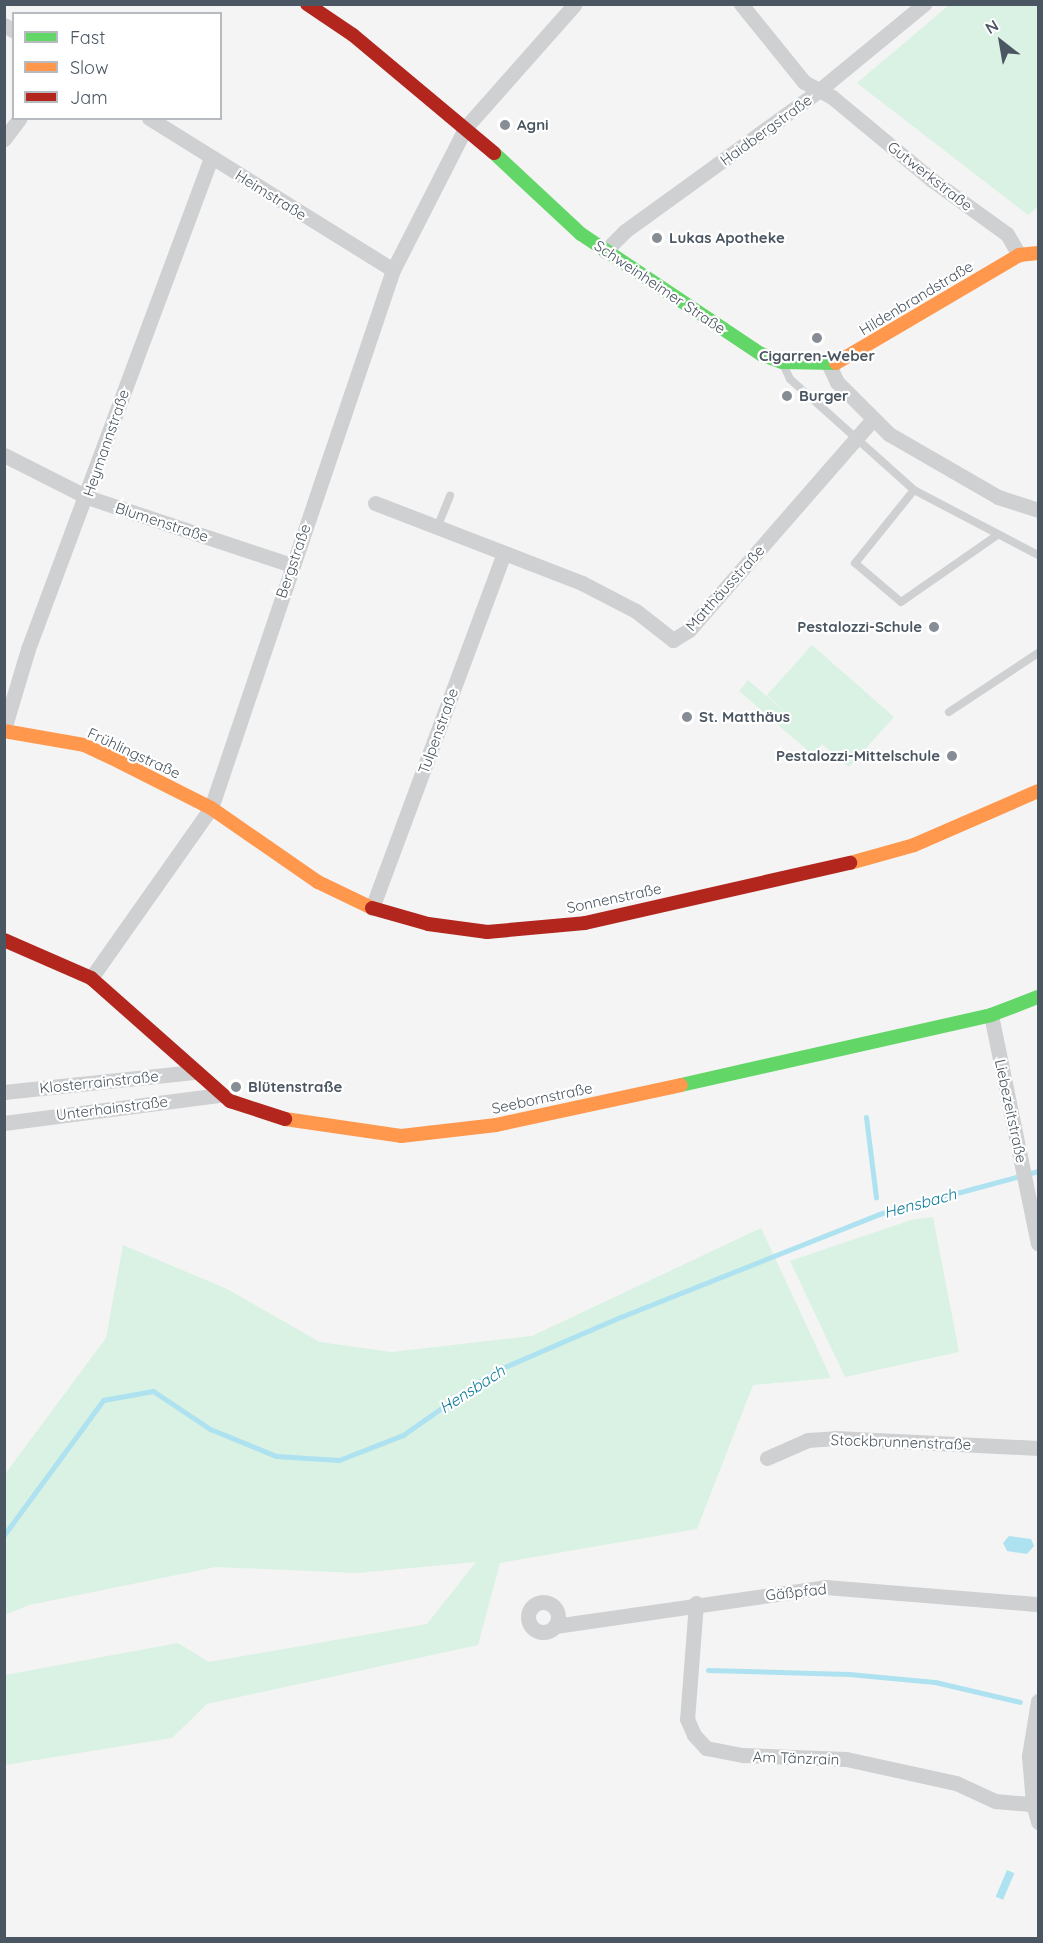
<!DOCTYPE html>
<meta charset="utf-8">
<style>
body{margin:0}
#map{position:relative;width:1043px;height:1943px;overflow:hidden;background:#f4f4f4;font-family:Quicksand,sans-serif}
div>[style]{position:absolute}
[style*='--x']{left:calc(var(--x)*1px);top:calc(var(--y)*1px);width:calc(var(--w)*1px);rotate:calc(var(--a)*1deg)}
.green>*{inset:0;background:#d9f2e3}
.water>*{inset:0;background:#aee2f0;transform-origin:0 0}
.stream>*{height:5px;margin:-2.5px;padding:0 2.5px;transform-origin:2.5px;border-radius:2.5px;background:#aee2f0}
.lane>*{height:8px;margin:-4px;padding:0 4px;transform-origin:4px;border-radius:4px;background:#ced0d2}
.street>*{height:15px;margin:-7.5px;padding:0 7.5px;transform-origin:7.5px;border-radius:7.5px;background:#ced0d2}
.street>.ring{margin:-7.5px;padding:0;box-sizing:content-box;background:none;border:15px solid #ced0d2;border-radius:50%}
.fast>*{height:14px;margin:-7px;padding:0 7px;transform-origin:7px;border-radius:7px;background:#63d668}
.slow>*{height:14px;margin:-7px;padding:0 7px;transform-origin:7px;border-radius:7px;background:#ff974d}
.jam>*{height:14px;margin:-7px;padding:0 7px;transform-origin:7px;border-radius:7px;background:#b3261e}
.dots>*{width:16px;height:16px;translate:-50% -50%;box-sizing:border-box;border:3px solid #fff;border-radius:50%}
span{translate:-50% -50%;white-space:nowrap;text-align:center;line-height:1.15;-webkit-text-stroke:4.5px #fff;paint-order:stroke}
.poi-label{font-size:15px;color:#4a5661;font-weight:700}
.left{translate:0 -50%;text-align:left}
.right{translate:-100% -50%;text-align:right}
.street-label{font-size:15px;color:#4a5661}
.water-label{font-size:16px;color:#0c7c9b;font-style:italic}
.frame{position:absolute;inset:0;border:6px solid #4a5661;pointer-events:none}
.legend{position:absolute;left:12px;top:12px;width:210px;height:108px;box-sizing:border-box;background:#fff;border:2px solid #b7bbc0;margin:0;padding:8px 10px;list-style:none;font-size:18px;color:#4a5661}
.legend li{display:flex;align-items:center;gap:12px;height:30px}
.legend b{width:30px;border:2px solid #b7bbc0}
.north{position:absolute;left:971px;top:12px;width:60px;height:60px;-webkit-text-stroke:4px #fff;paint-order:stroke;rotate:329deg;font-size:16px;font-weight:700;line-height:24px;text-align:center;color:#4a5661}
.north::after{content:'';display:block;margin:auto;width:21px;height:27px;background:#4a5661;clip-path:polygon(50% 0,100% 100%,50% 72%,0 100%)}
</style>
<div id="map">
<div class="green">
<div style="clip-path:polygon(949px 5px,1038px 5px,1038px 207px,1028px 215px,857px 83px)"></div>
<div style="clip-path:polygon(812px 645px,894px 717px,849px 767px,822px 744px,813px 755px,739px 691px,748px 680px,792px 718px,767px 695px)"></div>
<div style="clip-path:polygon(933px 1217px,959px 1352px,845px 1377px,790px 1261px,911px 1220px)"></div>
<div style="clip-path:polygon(761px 1228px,831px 1378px,753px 1385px,697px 1529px,500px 1563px,478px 1645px,207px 1704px,172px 1738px,5px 1765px,5px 1675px,178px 1643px,209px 1662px,427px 1624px,476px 1562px,357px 1573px,216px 1567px,29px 1605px,5px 1615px,5px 1474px,106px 1338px,123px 1245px,227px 1289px,320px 1342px,391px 1352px,532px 1336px)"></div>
</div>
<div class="water">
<div style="clip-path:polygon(1009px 1536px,1031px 1539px,1034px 1546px,1027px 1554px,1007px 1551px,1003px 1543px)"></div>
<div style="left:1007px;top:1870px;width:8px;height:29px;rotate:23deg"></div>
</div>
<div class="stream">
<div style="--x:866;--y:1117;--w:81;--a:82.9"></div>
<div style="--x:4;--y:1535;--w:167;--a:-53.7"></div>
<div style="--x:103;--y:1400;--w:51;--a:-10.2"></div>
<div style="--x:153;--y:1391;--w:69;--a:33.7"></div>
<div style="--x:210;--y:1429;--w:71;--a:22.2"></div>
<div style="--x:276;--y:1456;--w:63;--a:3.6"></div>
<div style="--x:339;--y:1460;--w:69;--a:-21.3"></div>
<div style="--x:403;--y:1435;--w:110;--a:-35"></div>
<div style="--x:493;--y:1372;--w:136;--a:-23.4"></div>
<div style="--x:618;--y:1318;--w:281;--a:-21.7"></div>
<div style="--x:879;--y:1214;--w:165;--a:-15.1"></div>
<div style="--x:708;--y:1670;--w:141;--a:1.6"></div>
<div style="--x:849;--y:1674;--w:86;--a:5.3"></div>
<div style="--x:935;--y:1682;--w:87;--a:13.2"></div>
</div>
<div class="lane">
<div style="--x:783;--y:364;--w:17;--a:65"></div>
<div style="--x:790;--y:379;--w:166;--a:41.8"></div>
<div style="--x:914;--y:490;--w:140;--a:27.7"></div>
<div style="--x:914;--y:490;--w:94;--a:128.9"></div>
<div style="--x:855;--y:563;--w:60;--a:40.3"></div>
<div style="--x:901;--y:602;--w:116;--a:-34.8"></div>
<div style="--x:437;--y:528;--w:35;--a:-68"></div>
<div style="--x:949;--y:712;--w:107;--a:-33.5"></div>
</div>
<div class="street">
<div style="--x:741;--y:4;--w:100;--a:51.1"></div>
<div style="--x:804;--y:82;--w:32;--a:28"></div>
<div style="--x:832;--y:97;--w:130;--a:39.7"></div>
<div style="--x:932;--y:180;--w:92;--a:35.8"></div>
<div style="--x:1007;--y:234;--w:24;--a:60"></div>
<div style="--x:4;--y:25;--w:12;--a:31"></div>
<div style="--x:149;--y:118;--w:287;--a:31.9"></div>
<div style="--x:4;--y:139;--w:26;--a:-53"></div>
<div style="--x:605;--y:251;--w:28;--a:-45"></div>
<div style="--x:625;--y:231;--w:237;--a:-35.9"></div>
<div style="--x:817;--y:92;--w:139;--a:-39.4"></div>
<div style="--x:829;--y:365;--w:19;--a:65"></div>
<div style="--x:837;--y:382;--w:74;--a:45"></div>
<div style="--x:889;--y:434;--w:126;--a:30"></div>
<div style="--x:998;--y:497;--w:42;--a:18"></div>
<div style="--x:4;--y:455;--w:93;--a:26.8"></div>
<div style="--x:87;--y:497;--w:215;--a:18.4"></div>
<div style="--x:375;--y:503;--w:222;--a:21.1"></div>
<div style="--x:582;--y:583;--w:61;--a:27.4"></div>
<div style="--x:636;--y:611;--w:47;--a:38.1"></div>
<div style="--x:673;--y:640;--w:19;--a:-32"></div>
<div style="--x:689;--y:630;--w:280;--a:-48.9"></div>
<div style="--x:4;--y:729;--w:84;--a:-73.3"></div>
<div style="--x:28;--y:649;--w:524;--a:-69.56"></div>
<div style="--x:372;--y:908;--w:378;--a:-69.6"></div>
<div style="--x:91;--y:978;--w:208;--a:-54.8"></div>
<div style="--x:211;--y:808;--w:568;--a:-71.31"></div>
<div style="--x:393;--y:270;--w:161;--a:-63"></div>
<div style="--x:466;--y:127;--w:164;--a:-48.5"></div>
<div style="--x:991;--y:1015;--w:233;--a:78.4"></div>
<div style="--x:4;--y:1092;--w:191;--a:-6"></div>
<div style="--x:4;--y:1123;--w:218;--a:-7.4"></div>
<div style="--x:767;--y:1458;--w:45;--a:-23.7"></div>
<div style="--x:808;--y:1440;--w:27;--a:-4"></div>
<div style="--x:835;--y:1438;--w:203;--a:2.8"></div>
<div class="ring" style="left:528px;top:1602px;width:15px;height:15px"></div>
<div style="--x:696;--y:1603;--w:116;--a:94.4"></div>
<div style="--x:687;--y:1719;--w:17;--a:66"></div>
<div style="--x:694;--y:1735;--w:18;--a:47"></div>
<div style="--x:706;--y:1748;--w:38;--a:11"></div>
<div style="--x:743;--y:1755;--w:103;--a:2.2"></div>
<div style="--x:846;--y:1759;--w:113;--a:12.3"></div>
<div style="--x:956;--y:1783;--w:43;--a:24.8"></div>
<div style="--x:995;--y:1801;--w:38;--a:5"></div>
<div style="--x:555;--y:1626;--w:273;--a:-8.2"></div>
<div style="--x:825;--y:1587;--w:214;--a:4.6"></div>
<div style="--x:1038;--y:1701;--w:56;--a:99.3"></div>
<div style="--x:1029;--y:1756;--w:48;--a:85.2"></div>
<div style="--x:1033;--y:1804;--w:19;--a:74"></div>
</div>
<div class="fast">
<div style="--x:494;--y:153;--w:119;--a:43"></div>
<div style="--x:581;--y:234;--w:216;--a:33.7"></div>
<div style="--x:761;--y:354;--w:22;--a:21"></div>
<div style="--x:782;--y:362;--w:54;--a:1.1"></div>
<div style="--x:681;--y:1085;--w:318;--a:-12.7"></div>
<div style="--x:991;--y:1015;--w:50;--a:-21"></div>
</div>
<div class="slow">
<div style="--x:836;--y:363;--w:212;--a:-30.5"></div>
<div style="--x:1019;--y:255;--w:19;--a:-6"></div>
<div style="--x:4;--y:731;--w:81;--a:9.9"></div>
<div style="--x:84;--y:745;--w:40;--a:25"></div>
<div style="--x:120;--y:762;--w:102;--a:26.8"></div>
<div style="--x:211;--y:808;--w:130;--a:34.7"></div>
<div style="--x:318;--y:882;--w:60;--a:25.7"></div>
<div style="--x:850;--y:863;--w:66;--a:-15.7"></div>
<div style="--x:914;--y:845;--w:135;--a:-23.5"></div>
<div style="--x:285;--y:1119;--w:117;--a:8.3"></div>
<div style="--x:401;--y:1136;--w:96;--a:-6.6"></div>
<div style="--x:496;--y:1125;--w:189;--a:-12.2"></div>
</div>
<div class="jam">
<div style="--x:307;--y:4;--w:55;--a:34"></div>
<div style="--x:353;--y:35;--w:184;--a:39.9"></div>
<div style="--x:372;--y:908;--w:58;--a:15.9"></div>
<div style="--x:428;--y:924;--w:60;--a:7.7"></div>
<div style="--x:487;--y:932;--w:98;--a:-5.2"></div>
<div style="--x:585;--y:923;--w:272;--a:-12.8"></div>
<div style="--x:4;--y:940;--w:95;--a:23.6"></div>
<div style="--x:91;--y:978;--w:186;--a:41.5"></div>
<div style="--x:230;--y:1101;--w:58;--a:18.1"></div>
</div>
<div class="dots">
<div style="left:505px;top:125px;background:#868d94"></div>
<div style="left:657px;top:238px;background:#868d94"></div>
<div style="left:817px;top:338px;background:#868d94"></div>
<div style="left:787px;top:396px;background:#868d94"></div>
<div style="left:934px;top:627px;background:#868d94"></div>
<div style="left:687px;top:717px;background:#868d94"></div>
<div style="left:952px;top:756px;background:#868d94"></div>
<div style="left:236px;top:1087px;background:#868d94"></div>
</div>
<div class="poi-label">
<span class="left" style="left:517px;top:125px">Agni</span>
<span class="left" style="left:669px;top:238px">Lukas Apotheke</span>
<span style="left:817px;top:356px">Cigarren-Weber</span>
<span class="left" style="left:799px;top:396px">Burger</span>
<span class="right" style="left:922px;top:627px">Pestalozzi-Schule</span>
<span class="left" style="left:699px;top:717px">St. Matthäus</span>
<span class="right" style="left:940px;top:756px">Pestalozzi-Mittelschule</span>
<span class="left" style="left:248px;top:1087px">Blütenstraße</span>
</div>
<div class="street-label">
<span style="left:766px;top:130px;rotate:-36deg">Haidbergstraße</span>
<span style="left:930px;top:176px;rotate:38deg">Gutwerkstraße</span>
<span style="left:271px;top:195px;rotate:32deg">Heimstraße</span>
<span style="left:660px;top:287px;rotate:34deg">Schweinheimer Straße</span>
<span style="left:916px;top:298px;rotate:-31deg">Hildenbrandstraße</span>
<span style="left:106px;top:443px;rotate:-71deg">Heymannstraße</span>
<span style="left:162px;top:522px;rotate:18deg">Blumenstraße</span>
<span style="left:293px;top:561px;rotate:-71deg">Bergstraße</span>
<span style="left:725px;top:588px;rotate:-48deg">Matthäusstraße</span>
<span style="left:438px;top:731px;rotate:-70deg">Tulpenstraße</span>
<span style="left:134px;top:753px;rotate:25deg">Frühlingstraße</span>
<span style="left:614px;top:898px;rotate:-12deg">Sonnenstraße</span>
<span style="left:99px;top:1082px;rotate:-6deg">Klosterrainstraße</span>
<span style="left:542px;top:1098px;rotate:-12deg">Seebornstraße</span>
<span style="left:112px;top:1108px;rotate:-7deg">Unterhainstraße</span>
<span style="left:1011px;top:1111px;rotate:78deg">Liebezeitstraße</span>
<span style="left:901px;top:1442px;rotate:2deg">Stockbrunnenstraße</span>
<span style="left:796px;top:1592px;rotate:-6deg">Gäßpfad</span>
<span style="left:796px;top:1758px;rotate:2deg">Am Tänzrain</span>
</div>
<div class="water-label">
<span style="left:920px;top:1203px;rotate:-15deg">Hensbach</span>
<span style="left:472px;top:1389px;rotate:-33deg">Hensbach</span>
</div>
<div class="frame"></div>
<ul class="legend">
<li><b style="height:8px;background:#63d668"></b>Fast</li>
<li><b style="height:8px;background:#ff974d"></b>Slow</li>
<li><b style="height:8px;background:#b3261e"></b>Jam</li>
</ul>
<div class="north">N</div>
</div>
